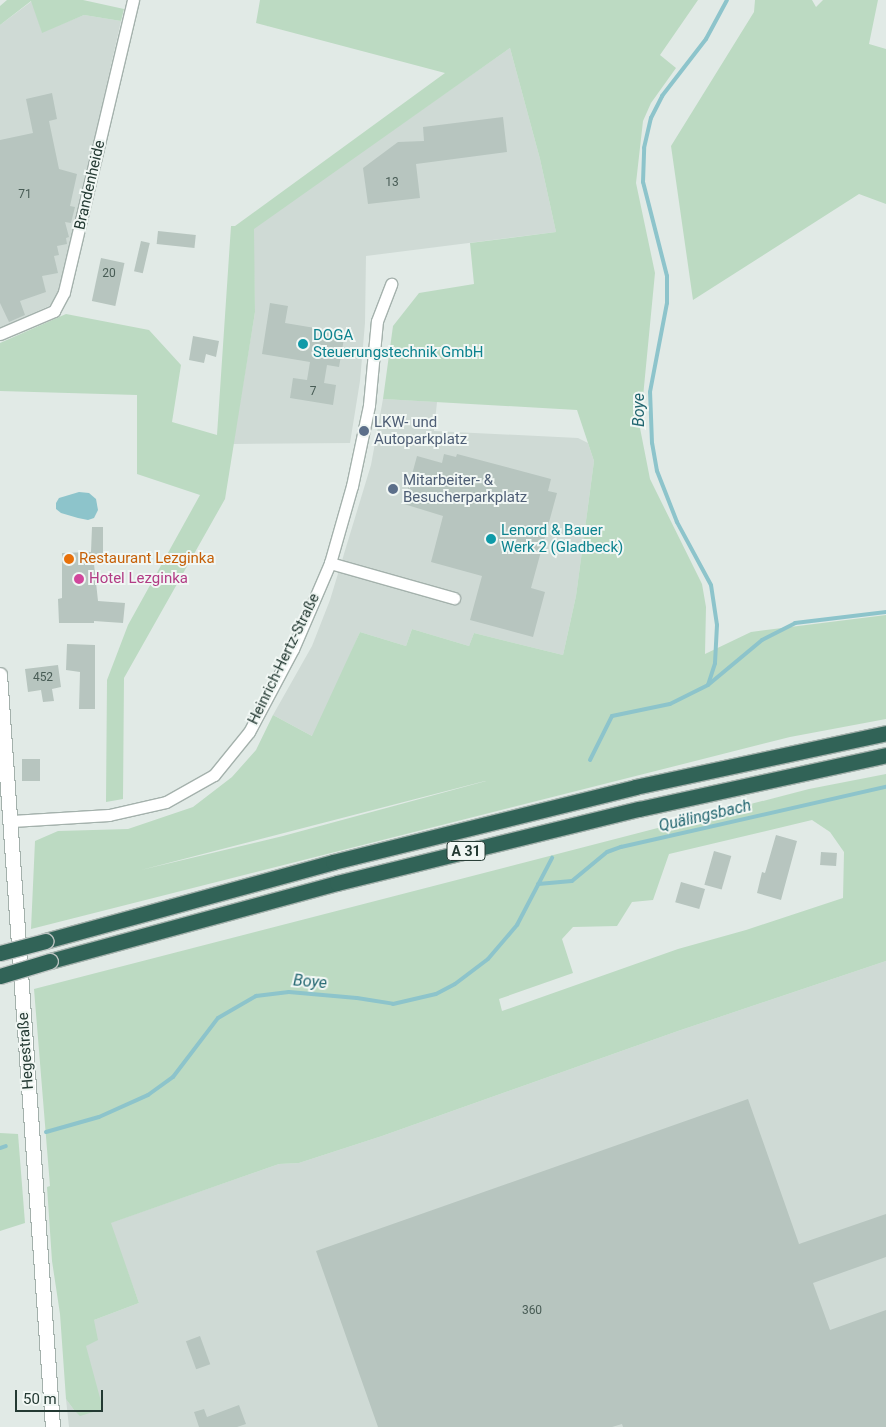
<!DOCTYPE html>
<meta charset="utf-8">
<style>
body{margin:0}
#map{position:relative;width:886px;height:1427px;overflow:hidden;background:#e1eae6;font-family:Roboto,sans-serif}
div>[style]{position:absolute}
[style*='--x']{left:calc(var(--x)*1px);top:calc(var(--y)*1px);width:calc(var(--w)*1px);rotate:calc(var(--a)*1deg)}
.built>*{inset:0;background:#cfdad5}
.green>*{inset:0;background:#bcdac2}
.water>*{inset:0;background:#8dc4cb}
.stream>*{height:4px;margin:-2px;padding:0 2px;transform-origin:2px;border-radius:2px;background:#8dc4cb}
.building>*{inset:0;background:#b7c5bf;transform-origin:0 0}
.roads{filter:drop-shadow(1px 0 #a4b1ac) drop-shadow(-1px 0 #a4b1ac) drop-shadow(0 1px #a4b1ac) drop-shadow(0 -1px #a4b1ac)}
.minor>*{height:11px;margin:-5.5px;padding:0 5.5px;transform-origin:5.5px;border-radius:5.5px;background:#fff}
.tertiary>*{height:14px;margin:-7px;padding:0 7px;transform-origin:7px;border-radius:7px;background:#fff}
.motorway>*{height:15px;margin:-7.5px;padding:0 7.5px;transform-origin:7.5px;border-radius:7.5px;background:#316357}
.bridges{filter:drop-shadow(1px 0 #bdc4c2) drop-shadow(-1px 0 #bdc4c2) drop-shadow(0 1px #bdc4c2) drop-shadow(0 -1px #bdc4c2)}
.motorway-bridge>*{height:15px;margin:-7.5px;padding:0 7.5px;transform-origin:7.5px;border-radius:7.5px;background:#316357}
.dots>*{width:14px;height:14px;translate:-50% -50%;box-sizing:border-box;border:2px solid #f1f7f4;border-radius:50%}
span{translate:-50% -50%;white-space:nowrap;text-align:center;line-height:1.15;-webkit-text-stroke:4px #f1f7f4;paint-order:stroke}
.number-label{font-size:12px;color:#485c55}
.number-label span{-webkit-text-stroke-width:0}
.shield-label span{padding:1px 4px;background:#f1f7f4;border:1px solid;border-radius:4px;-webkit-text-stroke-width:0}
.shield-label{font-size:14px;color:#233932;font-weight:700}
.street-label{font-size:15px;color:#233932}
.culture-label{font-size:15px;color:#0d838f}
.left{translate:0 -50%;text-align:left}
.service-label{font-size:15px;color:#4e5e75}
.food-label{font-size:15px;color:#c56008}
.hotel-label{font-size:15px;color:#b23c85}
.water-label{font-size:16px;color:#226670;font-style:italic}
.scale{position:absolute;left:15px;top:1390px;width:88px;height:22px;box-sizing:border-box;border:2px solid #233932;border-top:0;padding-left:6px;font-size:15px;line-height:18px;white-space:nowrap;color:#233932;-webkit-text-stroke:4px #f1f7f4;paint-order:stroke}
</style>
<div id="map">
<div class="built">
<div style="clip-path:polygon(32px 1px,42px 32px,84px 15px,121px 21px,60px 291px,51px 305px,0 328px,0 25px)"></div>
<div style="clip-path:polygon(510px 48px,540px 159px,556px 232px,366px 256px,365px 323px,360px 381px,350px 443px,233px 444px,255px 312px,253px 228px)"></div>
<div style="clip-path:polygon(383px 399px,437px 402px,434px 431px,578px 438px,588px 443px,594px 461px,576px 596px,563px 655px,474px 633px,469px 646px,412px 629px,406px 646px,360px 632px,314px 737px,273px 715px,312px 646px,330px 600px,371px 465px)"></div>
<div style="clip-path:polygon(886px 961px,886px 1427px,69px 1427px,66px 1399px,74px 1410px,86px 1346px,94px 1320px,139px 1303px,110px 1223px,279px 1164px,299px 1163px,382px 1136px,678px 1031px)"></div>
</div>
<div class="green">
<div style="clip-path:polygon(7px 0,83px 0,124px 9px,121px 21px,84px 15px,42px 33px,31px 1px,0 25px,0 6px)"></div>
<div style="clip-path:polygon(evenodd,260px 0,698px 0,660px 55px,676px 68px,651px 103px,643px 121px,636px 183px,655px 273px,640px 428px,650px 479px,702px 584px,706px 607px,705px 654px,751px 632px,886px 615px,886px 719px,790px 737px,31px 929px,35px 841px,58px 831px,128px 829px,193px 807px,232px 777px,256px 750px,273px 715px,312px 736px,360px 632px,406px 646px,412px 629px,469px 646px,474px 633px,563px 655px,576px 596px,594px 461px,577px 410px,383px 399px,393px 326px,419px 293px,474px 284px,470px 243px,556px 232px,540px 159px,510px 48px,254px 229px,255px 312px,225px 499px,124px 678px,123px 799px,106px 802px,107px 680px,128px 625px,200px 495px,137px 474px,137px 395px,0 391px,0 343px,66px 314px,149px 330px,181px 365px,172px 422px,217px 435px,231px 226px,235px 226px,445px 73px,256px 23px,260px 0,486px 781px,283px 836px,141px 870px,485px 781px,486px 781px)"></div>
<div style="clip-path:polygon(755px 0,812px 0,816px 7px,823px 0,878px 0,869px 44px,886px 49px,886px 204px,859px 194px,693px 300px,671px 146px,754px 12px)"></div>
<div style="clip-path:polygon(evenodd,886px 774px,886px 961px,678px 1031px,382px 1136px,299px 1163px,279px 1164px,111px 1223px,139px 1303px,94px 1320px,98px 1340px,86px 1346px,103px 1409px,80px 1416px,74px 1410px,66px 1399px,60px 1314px,52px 1261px,47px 1187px,50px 1186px,34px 989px,809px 789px,886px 774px,812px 820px,830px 832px,844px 852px,843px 898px,746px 930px,678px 949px,502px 1011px,499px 999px,573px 973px,562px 939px,573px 927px,617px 926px,632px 902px,653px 900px,669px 854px,812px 820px)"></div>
<div style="clip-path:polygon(0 1133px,18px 1134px,25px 1223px,0 1231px)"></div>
</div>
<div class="water">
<div style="clip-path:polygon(79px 492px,89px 493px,96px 499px,98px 510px,94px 518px,88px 520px,78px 518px,61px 513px,56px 509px,56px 503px,59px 498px)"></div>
</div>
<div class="stream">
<div style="--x:708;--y:685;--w:70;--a:-39.8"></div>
<div style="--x:762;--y:640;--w:37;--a:-27"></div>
<div style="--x:795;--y:623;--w:92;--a:-6.9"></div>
<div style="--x:590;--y:760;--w:49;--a:-63.4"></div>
<div style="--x:612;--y:716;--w:59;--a:-11.7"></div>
<div style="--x:670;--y:704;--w:42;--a:-26.6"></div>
<div style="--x:708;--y:685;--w:23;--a:-72"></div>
<div style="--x:715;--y:663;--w:38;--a:-87"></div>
<div style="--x:717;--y:625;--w:40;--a:-98.5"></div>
<div style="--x:711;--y:585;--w:72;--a:-118.4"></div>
<div style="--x:677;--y:522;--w:55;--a:-111.4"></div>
<div style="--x:657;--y:471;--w:28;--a:-100"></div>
<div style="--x:652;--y:443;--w:51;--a:-92.2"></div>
<div style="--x:650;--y:392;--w:91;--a:-79.2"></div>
<div style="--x:667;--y:303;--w:27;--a:-90"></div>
<div style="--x:667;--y:276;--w:97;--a:-104.3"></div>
<div style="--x:643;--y:182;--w:34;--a:-88"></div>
<div style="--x:644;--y:148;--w:31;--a:-77"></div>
<div style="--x:651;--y:118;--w:25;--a:-63"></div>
<div style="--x:662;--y:96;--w:72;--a:-52.3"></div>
<div style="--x:706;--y:39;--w:44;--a:-61.7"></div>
<div style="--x:538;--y:884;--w:34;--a:-5"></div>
<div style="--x:572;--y:881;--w:45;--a:-39.6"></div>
<div style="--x:607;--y:852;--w:15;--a:-20"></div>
<div style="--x:621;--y:847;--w:272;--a:-12.8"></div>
<div style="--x:46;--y:1132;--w:55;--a:-15.8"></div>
<div style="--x:99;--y:1117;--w:54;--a:-24.2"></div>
<div style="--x:148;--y:1095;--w:31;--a:-36"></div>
<div style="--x:173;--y:1077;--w:74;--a:-52.7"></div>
<div style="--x:218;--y:1018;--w:44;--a:-30.1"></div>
<div style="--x:256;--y:996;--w:33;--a:-7"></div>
<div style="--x:289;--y:992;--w:68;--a:5"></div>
<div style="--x:357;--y:998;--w:36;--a:9"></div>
<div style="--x:393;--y:1004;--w:44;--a:-13.1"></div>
<div style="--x:436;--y:994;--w:21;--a:-28"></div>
<div style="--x:455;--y:984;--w:41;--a:-37.1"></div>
<div style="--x:488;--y:959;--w:45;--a:-49.5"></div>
<div style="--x:517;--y:925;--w:76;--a:-62.4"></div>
<div style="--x:0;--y:1148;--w:6;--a:-18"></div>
</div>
<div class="building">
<div style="clip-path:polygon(52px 93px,57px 119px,49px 121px,59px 169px,77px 174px,70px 206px,75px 207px,71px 223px,65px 222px,69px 237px,66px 238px,67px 244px,57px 246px,59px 255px,54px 256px,58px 273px,42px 276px,46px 292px,20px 301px,25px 315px,9px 322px,0 303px,0 140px,33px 133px,26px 99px)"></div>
<div style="clip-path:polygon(503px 117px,507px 152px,416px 164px,420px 198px,368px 204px,363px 168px,398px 142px,424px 141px,423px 127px)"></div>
<div style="left:158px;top:231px;width:38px;height:13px;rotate:6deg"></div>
<div style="left:141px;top:241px;width:9px;height:31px;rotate:13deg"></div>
<div style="left:101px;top:258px;width:24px;height:44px;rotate:12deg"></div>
<div style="clip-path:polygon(270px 303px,288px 306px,285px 323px,345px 333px,339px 367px,327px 365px,324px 383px,336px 385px,333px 405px,290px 398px,293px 378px,307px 380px,310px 362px,262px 354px)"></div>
<div style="clip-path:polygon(193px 336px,219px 341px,216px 357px,206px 354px,204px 363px,189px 360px)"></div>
<div style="clip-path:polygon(444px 454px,456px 457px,457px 454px,551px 479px,548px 491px,557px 493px,531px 588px,545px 592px,533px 637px,470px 620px,482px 576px,431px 562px,443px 516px,404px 504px,417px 456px,442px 463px)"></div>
<div style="clip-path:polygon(92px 527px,103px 527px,103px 564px,94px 564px,98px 601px,125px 603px,123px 623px,94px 621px,94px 623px,59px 623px,58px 599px,62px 598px,62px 553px,91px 552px)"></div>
<div style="clip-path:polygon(67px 644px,95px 645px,95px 709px,79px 709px,80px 672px,66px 670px)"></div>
<div style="clip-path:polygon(58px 665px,61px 687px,52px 689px,54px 701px,43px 702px,41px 690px,28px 692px,25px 669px)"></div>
<div style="left:22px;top:759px;width:18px;height:22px"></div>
<div style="clip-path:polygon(776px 835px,797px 841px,781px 900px,757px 893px,762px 872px,765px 873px)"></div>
<div style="left:714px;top:851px;width:18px;height:35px;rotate:16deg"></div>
<div style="left:821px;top:852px;width:16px;height:13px;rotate:4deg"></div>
<div style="left:681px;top:882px;width:25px;height:21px;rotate:16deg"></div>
<div style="clip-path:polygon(748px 1099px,799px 1244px,886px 1214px,886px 1257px,813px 1283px,830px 1330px,886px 1310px,886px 1427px,623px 1427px,622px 1424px,612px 1427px,378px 1427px,316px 1251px)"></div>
<div style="left:200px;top:1336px;width:30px;height:15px;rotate:70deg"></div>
<div style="clip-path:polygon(239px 1405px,246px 1424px,237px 1427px,199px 1427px,194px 1412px,204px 1409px,207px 1417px)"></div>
</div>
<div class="roads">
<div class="minor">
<div style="--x:0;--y:334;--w:59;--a:-23.1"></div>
<div style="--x:54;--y:311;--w:21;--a:-62"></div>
<div style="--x:64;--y:292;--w:300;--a:-76.7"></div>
<div style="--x:330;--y:563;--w:129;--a:15.8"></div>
<div style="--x:12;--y:821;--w:97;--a:-3.5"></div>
<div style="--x:109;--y:815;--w:58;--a:-12.8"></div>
<div style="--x:166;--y:802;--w:55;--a:-29.4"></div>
<div style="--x:214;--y:775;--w:55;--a:-50.9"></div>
<div style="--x:249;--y:732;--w:94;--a:-62.1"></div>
<div style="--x:293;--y:649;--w:94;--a:-66.7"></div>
<div style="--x:330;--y:563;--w:80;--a:-74.1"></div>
<div style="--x:352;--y:486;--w:83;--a:-78.1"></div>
<div style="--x:369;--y:405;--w:84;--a:-84.6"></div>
<div style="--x:377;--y:321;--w:40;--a:-69"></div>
</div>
<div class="tertiary">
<div style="--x:0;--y:675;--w:754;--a:85.97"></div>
</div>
<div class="motorway">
<div style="--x:45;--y:941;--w:299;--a:-15.3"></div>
<div style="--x:333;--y:862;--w:311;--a:-13.9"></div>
<div style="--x:635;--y:787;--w:257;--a:-12.1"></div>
<div style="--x:50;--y:961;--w:297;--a:-15.2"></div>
<div style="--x:337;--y:883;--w:311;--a:-13.8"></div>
<div style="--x:639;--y:809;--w:253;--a:-12.3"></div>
</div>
</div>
<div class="bridges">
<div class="motorway-bridge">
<div style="--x:0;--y:953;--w:47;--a:-14.9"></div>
<div style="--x:0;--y:976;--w:52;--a:-16.7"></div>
</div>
</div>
<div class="dots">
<div style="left:303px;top:344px;background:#0f9aa8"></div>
<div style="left:364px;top:431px;background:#5c6f8a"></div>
<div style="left:393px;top:489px;background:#5c6f8a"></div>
<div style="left:491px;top:539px;background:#0f9aa8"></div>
<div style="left:69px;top:559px;background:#e8710a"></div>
<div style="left:79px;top:579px;background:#d1479c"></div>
</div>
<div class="number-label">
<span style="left:392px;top:183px">13</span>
<span style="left:25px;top:195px">71</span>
<span style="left:109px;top:274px">20</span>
<span style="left:313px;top:392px">7</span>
<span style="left:43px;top:678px">452</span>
<span style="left:532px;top:1311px">360</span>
</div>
<div class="shield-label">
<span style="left:466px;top:851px">A 31</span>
</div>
<div class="street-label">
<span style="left:90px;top:185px;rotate:-77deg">Brandenheide</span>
<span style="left:284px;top:659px;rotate:-64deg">Heinrich-Hertz-Straße</span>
<span style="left:26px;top:1051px;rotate:-94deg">Hegestraße</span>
</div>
<div class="culture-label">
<span class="left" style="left:313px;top:344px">DOGA<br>Steuerungstechnik GmbH</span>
<span class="left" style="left:501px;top:539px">Lenord &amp; Bauer<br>Werk 2 (Gladbeck)</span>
</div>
<div class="service-label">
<span class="left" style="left:374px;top:431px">LKW- und<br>Autoparkplatz</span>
<span class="left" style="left:403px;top:489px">Mitarbeiter- &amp;<br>Besucherparkplatz</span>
</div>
<div class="food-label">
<span class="left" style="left:79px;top:559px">Restaurant Lezginka</span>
</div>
<div class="hotel-label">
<span class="left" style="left:89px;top:579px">Hotel Lezginka</span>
</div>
<div class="water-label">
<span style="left:639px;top:410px;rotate:-90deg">Boye</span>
<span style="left:705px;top:816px;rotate:-13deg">Quälingsbach</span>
<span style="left:310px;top:982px;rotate:5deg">Boye</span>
</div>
<div class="scale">50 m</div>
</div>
